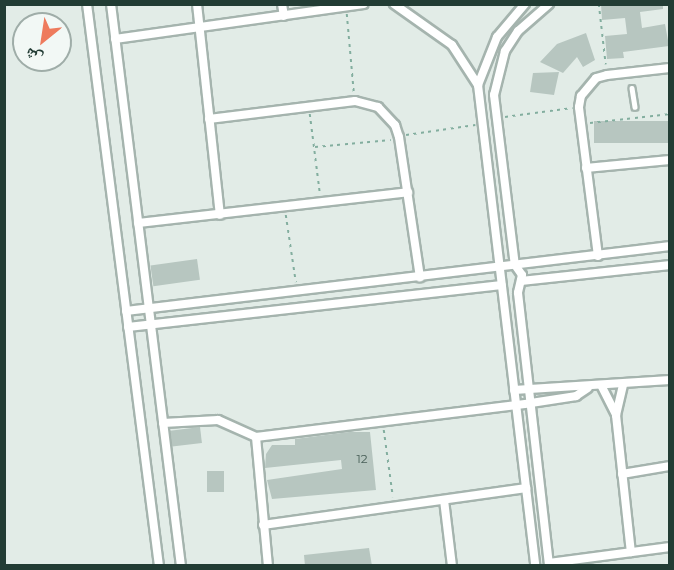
<!DOCTYPE html>
<meta charset="utf-8">
<style>
body{margin:0}
#map{position:relative;width:674px;height:570px;overflow:hidden;background:#e2ece7;font-family:Montserrat,"Noto Naskh Arabic",sans-serif}
div>[style]{position:absolute}
[style*='--x']{left:calc(var(--x)*1px);top:calc(var(--y)*1px);width:calc(var(--w)*1px);rotate:calc(var(--a)*1deg)}
.building>*{inset:0;background:#b7c6c0;transform-origin:0 0}
.path>*{height:1.5px;margin-top:-0.75px;transform-origin:0;background:repeating-linear-gradient(90deg,#83ae9f 0 3px,transparent 0 7.5px)}
.roads{filter:drop-shadow(2px 0 #a5b4ae) drop-shadow(-2px 0 #a5b4ae) drop-shadow(0 2px #a5b4ae) drop-shadow(0 -2px #a5b4ae)}
.lane>*{height:4.5px;margin:-2.25px;padding:0 2.25px;transform-origin:2.25px;border-radius:2.25px;background:#fff}
.street>*{height:8px;margin:-4px;padding:0 4px;transform-origin:4px;border-radius:4px;background:#fff}
span{translate:-50% -50%;white-space:nowrap;text-align:center;line-height:1.15;-webkit-text-stroke:6px #f2f8f5;paint-order:stroke}
.number-label{font-size:12px;color:#475e57}
.number-label span{-webkit-text-stroke-width:0}
.frame{position:absolute;inset:0;border:6px solid #223c34;pointer-events:none}
.north{position:absolute;left:12px;top:12px;width:60px;height:60px;box-sizing:border-box;background:#f2f8f5;border:2px solid #9fada8;border-radius:50%;rotate:210deg;font-size:16px;font-weight:700;line-height:24px;text-align:center;color:#223c34}
.north::after{content:'';display:block;margin:auto;width:21px;height:27px;background:#ee7b5d;clip-path:polygon(50% 0,100% 100%,50% 72%,0 100%)}
</style>
<div id="map">
<div class="building">
<div style="clip-path:polygon(601px 4px,663px 4px,663px 9px,640px 12px,642px 28px,665px 24px,669px 46px,623px 52px,624px 58px,607px 59px,605px 36px,627px 34px,625px 18px,602px 20px)"></div>
<div style="clip-path:polygon(586px 33px,595px 60px,583px 67px,577px 57px,563px 73px,540px 62px,557px 44px)"></div>
<div style="clip-path:polygon(559px 72px,554px 95px,530px 92px,533px 73px)"></div>
<div style="left:669px;top:121px;width:22px;height:75px;rotate:90deg"></div>
<div style="left:197px;top:259px;width:21px;height:47px;rotate:82deg"></div>
<div style="left:200px;top:427px;width:16px;height:30px;rotate:83deg"></div>
<div style="clip-path:polygon(349px 432px,370px 432px,376px 490px,272px 499px,267px 480px,342px 469px,341px 460px,265px 468px,266px 454px,272px 445px,295px 445px,295px 439px)"></div>
<div style="left:207px;top:471px;width:17px;height:21px"></div>
<div style="clip-path:polygon(369px 548px,372px 566px,305px 566px,304px 555px)"></div>
</div>
<div class="path">
<div style="--x:599;--y:4;--w:61;--a:83.5"></div>
<div style="--x:347;--y:14;--w:79;--a:84.9"></div>
<div style="--x:310;--y:114;--w:80;--a:82.8"></div>
<div style="--x:505;--y:117;--w:68;--a:-7.7"></div>
<div style="--x:590;--y:123;--w:81;--a:-6.4"></div>
<div style="--x:406;--y:135;--w:70;--a:-8.2"></div>
<div style="--x:315;--y:147;--w:76;--a:-5.3"></div>
<div style="--x:286;--y:215;--w:68;--a:81.5"></div>
<div style="--x:384;--y:430;--w:68;--a:82.3"></div>
</div>
<div class="roads">
<div class="lane">
<div style="--x:632;--y:88;--w:19;--a:81"></div>
</div>
<div class="street">
<div style="--x:87;--y:4;--w:567;--a:82.7"></div>
<div style="--x:111;--y:4;--w:566;--a:82.9"></div>
<div style="--x:197;--y:4;--w:212;--a:83.8"></div>
<div style="--x:282;--y:4;--w:12;--a:81"></div>
<div style="--x:394;--y:4;--w:71;--a:35.3"></div>
<div style="--x:452;--y:45;--w:48;--a:57"></div>
<div style="--x:478;--y:85;--w:484;--a:83.2"></div>
<div style="--x:549;--y:4;--w:41;--a:138.9"></div>
<div style="--x:518;--y:31;--w:24;--a:123"></div>
<div style="--x:505;--y:51;--w:45;--a:104"></div>
<div style="--x:494;--y:95;--w:171;--a:83"></div>
<div style="--x:515;--y:265;--w:12;--a:55"></div>
<div style="--x:522;--y:275;--w:18;--a:103"></div>
<div style="--x:518;--y:293;--w:275;--a:83.5"></div>
<div style="--x:115;--y:39;--w:251;--a:-8"></div>
<div style="--x:478;--y:85;--w:52;--a:-68.4"></div>
<div style="--x:497;--y:37;--w:43;--a:-49.7"></div>
<div style="--x:209;--y:119;--w:147;--a:-7"></div>
<div style="--x:355;--y:101;--w:24;--a:15"></div>
<div style="--x:378;--y:107;--w:25;--a:47"></div>
<div style="--x:395;--y:125;--w:13;--a:72"></div>
<div style="--x:399;--y:137;--w:142;--a:81.5"></div>
<div style="--x:586;--y:168;--w:84;--a:-5.4"></div>
<div style="--x:138;--y:223;--w:272;--a:-6.5"></div>
<div style="--x:598;--y:256;--w:150;--a:-97.3"></div>
<div style="--x:579;--y:107;--w:11;--a:-80"></div>
<div style="--x:581;--y:96;--w:23;--a:-50"></div>
<div style="--x:596;--y:78;--w:11;--a:-15"></div>
<div style="--x:607;--y:75;--w:63;--a:-6.3"></div>
<div style="--x:521;--y:281;--w:150;--a:-6.1"></div>
<div style="--x:126;--y:311;--w:548;--a:-6.81"></div>
<div style="--x:128;--y:327;--w:376;--a:-6.4"></div>
<div style="--x:623;--y:385;--w:31;--a:103"></div>
<div style="--x:616;--y:415;--w:138;--a:83.8"></div>
<div style="--x:602;--y:387;--w:31;--a:63"></div>
<div style="--x:514;--y:390;--w:156;--a:-3.7"></div>
<div style="--x:163;--y:423;--w:55;--a:-3.1"></div>
<div style="--x:218;--y:420;--w:42;--a:24.1"></div>
<div style="--x:256;--y:437;--w:277;--a:-7"></div>
<div style="--x:531;--y:403;--w:46;--a:-8.8"></div>
<div style="--x:576;--y:396;--w:14;--a:-34"></div>
<div style="--x:256;--y:437;--w:130;--a:84.7"></div>
<div style="--x:622;--y:474;--w:49;--a:-9.5"></div>
<div style="--x:444;--y:500;--w:66;--a:83.1"></div>
<div style="--x:263;--y:525;--w:266;--a:-8"></div>
<div style="--x:549;--y:563;--w:122;--a:-7.5"></div>
</div>
</div>
<div class="number-label">
<span style="left:362px;top:459px">12</span>
</div>
<div class="frame"></div>
<div class="north">ش</div>
</div>
